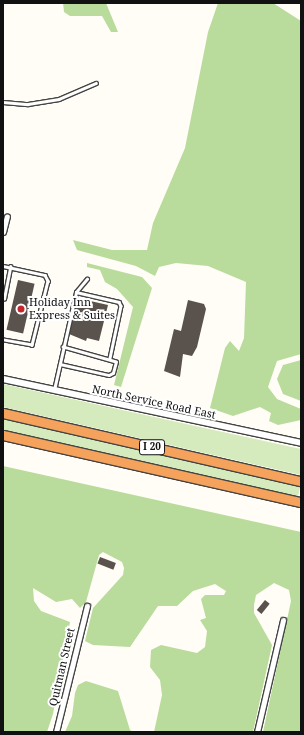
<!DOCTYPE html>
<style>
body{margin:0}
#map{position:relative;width:304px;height:735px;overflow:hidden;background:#fffdf5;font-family:"Noto Serif",serif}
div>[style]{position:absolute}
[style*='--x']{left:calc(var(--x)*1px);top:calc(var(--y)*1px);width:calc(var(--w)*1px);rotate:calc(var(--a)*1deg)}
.green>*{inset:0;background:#d5ebbd;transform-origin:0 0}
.forest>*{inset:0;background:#b9dc9c}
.building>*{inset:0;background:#5a524d;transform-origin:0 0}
.roads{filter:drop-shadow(1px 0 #444) drop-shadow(-1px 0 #444) drop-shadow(0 1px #444) drop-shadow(0 -1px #444)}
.service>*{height:2.5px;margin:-1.25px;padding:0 1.25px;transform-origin:1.25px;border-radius:1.25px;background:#fff}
.minor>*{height:5px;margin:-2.5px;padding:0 2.5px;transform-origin:2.5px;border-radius:2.5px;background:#fff}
.tertiary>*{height:6px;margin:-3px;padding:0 3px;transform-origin:3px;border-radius:3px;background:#fff}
.motorway>*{height:9px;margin:-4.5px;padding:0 4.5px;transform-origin:4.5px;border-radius:4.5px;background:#f5a25d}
.dots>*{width:11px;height:11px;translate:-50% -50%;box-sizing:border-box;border:2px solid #fff;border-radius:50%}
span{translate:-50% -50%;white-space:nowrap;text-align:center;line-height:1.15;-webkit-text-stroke:4px #fff;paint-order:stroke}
.shield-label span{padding:1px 3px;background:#fff;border:1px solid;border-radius:3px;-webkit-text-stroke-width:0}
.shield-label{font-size:10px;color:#111;font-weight:700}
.poi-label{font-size:11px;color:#111}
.left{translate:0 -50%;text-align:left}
.street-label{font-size:11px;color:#111}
.frame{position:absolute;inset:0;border:4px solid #111;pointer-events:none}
</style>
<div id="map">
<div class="green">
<div style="clip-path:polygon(3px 384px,301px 449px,301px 475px,3px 407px)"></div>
<div style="left:3px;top:418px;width:305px;height:14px;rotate:13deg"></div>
</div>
<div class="forest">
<div style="clip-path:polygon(63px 3px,106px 3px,118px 32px,111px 32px,102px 16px,70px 16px,64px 12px)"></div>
<div style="clip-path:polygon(218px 3px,273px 3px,301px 21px,301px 354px,277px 361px,268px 387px,277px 399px,301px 409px,301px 420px,278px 425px,269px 421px,271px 413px,260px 407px,233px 416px,210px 408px,225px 348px,230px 341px,239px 351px,244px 338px,246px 282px,208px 266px,176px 263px,159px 267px,155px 276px,136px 266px,77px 250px,73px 240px,112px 250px,147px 250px,153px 223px,185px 148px,208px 32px)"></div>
<div style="clip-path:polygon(87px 263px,142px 277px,152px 288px,121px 387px,114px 385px,133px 307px,117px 289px,105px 282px,100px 270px,87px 267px)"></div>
<div style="clip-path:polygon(301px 360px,301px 401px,283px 394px,277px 379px,283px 365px)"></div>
<div style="clip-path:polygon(3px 466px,301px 532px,301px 732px,263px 732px,291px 601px,289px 590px,274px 583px,256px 595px,254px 605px,254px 613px,272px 645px,253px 732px,154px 732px,162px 695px,160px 680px,150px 667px,151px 650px,161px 645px,197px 653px,205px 647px,207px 631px,200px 620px,206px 618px,201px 599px,205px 595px,224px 595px,226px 591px,215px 584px,193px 591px,177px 606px,158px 606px,130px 647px,93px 645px,85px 641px,93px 608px,123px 575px,124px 568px,122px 562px,103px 552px,99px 555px,86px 602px,80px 608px,72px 599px,56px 602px,33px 588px,34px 601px,41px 611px,70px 622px,53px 714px,47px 732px,3px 732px)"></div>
<div style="clip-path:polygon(86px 681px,118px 691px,130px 730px,133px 732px,65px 732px,72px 716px,75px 693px,78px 685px)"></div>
</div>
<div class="building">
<div style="left:18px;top:280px;width:17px;height:51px;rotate:13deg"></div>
<div style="clip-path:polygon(77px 298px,108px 305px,99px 341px,87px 338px,86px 341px,69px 334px)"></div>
<div style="clip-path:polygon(188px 300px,204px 304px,206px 309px,197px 347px,192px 356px,183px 354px,180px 377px,164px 371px,174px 329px,181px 331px)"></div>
<div style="left:100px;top:557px;width:17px;height:7px;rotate:21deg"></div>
<div style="left:265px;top:600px;width:6px;height:13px;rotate:39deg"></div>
</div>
<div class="roads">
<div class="service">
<div style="--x:3;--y:102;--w:25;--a:5"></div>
<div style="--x:28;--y:104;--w:31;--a:-9"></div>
<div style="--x:59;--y:99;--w:40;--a:-23.4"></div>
<div style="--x:3;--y:266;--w:43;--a:12.1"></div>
<div style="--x:45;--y:275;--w:7;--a:63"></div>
<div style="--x:48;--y:281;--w:66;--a:104"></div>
<div style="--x:32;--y:345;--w:29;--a:-170"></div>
<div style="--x:76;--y:292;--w:44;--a:13.1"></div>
<div style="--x:119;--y:302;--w:4;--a:63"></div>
<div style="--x:121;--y:306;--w:53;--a:101.9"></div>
<div style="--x:4;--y:299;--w:33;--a:-79"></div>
<div style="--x:60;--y:364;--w:50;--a:12.7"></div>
<div style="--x:109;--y:375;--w:4;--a:-27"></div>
<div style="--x:113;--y:373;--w:11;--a:-75"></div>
<div style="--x:116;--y:362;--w:55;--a:-164.2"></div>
<div style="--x:54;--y:390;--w:100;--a:-77.3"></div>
<div style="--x:76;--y:292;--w:17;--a:-50"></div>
</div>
<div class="minor">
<div style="--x:3;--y:232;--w:16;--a:-76"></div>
<div style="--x:56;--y:732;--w:130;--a:-76.2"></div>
<div style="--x:257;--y:732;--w:115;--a:-76.9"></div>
</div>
<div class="tertiary">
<div style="--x:3;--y:379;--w:305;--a:12.1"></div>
</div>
<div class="motorway">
<div style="--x:3;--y:413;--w:306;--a:12.9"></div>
<div style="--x:3;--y:435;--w:305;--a:12.7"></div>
</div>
</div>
<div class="dots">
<div style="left:21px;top:309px;background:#c4262e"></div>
</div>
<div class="shield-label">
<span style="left:152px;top:447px">I 20</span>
</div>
<div class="poi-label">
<span class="left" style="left:29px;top:309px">Holiday Inn<br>Express &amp; Suites</span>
</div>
<div class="street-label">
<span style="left:154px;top:402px;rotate:12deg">North Service Road East</span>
<span style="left:62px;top:667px;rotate:-77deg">Quitman Street</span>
</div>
<div class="frame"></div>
</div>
